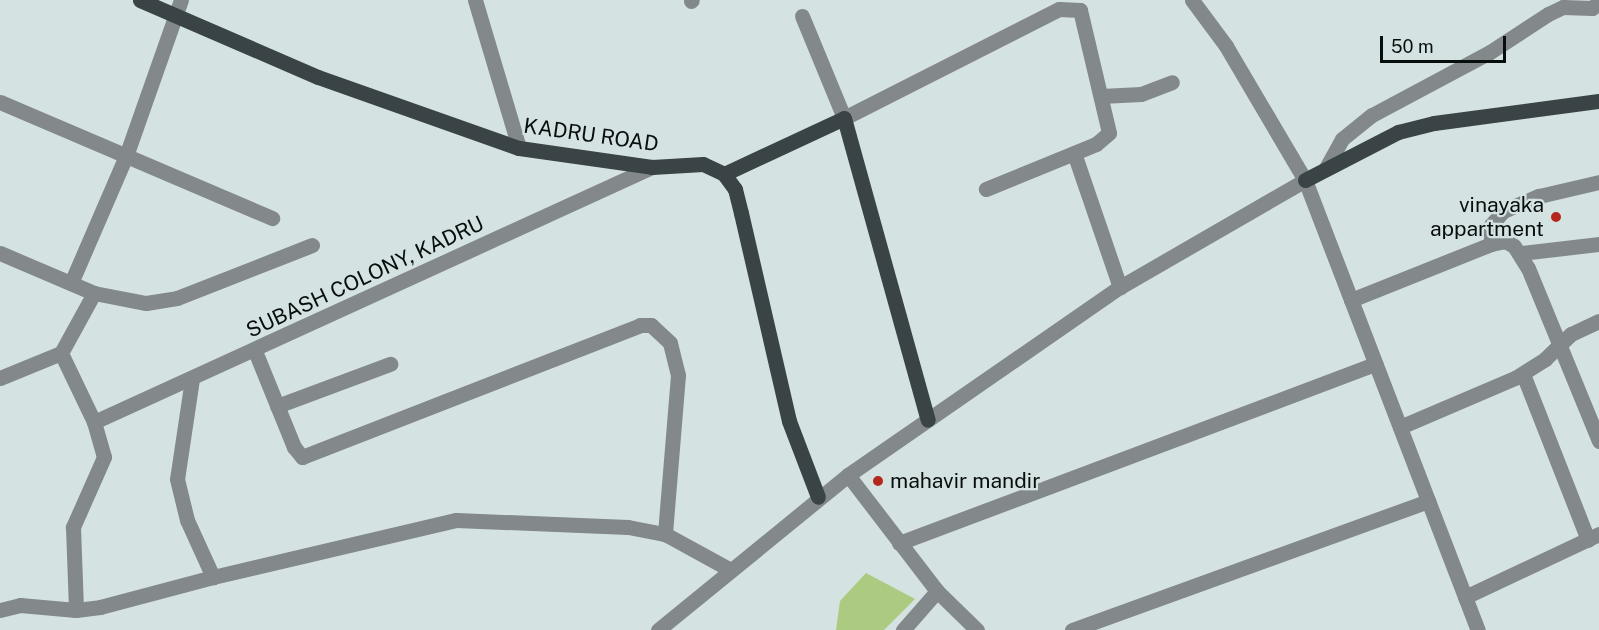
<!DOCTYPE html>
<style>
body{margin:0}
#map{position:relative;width:1599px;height:630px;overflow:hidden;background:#d4e2e1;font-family:"Public Sans",sans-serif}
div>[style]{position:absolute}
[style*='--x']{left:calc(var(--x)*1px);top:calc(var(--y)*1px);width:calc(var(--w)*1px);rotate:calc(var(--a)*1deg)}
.green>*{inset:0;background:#acca80}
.minor>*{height:15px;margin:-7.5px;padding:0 7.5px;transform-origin:7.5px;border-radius:7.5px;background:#83888a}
.major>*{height:15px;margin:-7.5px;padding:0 7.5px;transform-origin:7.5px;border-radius:7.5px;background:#3a4346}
.dots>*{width:16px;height:16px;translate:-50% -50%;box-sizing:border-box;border:3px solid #d4e2e1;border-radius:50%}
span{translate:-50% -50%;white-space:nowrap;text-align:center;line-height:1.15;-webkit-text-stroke:4.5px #d4e2e1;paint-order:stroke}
.street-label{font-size:21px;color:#080d0d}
.poi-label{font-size:21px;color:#080d0d}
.right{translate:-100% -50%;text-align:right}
.left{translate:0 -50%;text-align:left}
.scale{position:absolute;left:1380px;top:36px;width:126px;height:27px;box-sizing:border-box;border:3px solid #080d0d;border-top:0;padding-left:8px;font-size:18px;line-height:21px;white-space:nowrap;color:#080d0d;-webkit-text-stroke:4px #d4e2e1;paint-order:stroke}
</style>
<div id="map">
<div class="green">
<div style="clip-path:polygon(866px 573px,915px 599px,884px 630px,836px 630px,840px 601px)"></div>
</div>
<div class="minor">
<div style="--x:475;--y:0;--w:154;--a:73.4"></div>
<div style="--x:1192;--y:0;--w:57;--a:53.5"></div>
<div style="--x:1226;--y:46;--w:156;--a:59.5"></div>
<div style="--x:1305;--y:180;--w:482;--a:69"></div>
<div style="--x:691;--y:1;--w:1;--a:-45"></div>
<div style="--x:802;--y:16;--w:110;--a:67.6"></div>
<div style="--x:844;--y:118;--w:241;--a:-26.9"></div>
<div style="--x:1059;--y:9;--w:21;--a:3"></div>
<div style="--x:1080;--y:10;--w:126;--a:76.7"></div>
<div style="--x:1109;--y:133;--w:17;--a:140"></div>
<div style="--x:1096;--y:144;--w:119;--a:157.8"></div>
<div style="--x:1101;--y:96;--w:40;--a:-2.9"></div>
<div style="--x:1141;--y:94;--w:33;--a:-21"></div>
<div style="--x:0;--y:102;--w:296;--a:23.1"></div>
<div style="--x:1074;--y:153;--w:142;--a:71.1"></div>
<div style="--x:1326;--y:168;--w:33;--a:-61"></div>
<div style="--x:1342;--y:139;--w:38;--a:-39"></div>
<div style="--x:1372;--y:115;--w:134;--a:-28.1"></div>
<div style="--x:1490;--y:52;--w:69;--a:-33.2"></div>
<div style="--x:1548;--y:14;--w:17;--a:-25"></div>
<div style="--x:1563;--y:7;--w:29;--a:2"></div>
<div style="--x:1592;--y:8;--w:9;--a:-41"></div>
<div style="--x:1491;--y:244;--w:19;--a:-90"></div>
<div style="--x:1491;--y:225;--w:18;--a:-49"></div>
<div style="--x:1503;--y:211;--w:39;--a:-23"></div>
<div style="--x:1539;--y:196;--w:62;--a:-13.1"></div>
<div style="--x:0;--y:253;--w:102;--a:23.1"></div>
<div style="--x:94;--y:293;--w:68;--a:118.8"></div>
<div style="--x:61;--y:353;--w:66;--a:157.7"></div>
<div style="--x:1521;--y:253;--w:79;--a:-6.6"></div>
<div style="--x:71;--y:283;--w:138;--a:-66.6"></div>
<div style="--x:126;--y:156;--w:165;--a:-70.6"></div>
<div style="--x:94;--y:293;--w:53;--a:10.9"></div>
<div style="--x:146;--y:303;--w:31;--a:-9"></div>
<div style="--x:177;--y:298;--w:145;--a:-21.4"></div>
<div style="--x:1351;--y:300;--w:151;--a:-21.8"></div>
<div style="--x:1491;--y:244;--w:14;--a:-12"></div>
<div style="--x:1505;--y:241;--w:10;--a:29"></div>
<div style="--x:1514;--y:246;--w:26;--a:58"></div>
<div style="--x:1528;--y:268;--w:187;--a:67.7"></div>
<div style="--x:255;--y:351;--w:104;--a:67.9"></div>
<div style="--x:294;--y:447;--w:13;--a:51"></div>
<div style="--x:302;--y:457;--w:363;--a:-21.3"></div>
<div style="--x:640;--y:325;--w:11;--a:0"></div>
<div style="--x:651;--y:325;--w:26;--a:43"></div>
<div style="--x:670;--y:343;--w:33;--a:76"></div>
<div style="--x:678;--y:375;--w:160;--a:94.7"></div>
<div style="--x:61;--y:353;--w:76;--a:64.4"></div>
<div style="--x:94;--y:422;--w:36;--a:74"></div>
<div style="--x:104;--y:457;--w:77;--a:113.9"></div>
<div style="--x:73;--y:527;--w:83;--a:87.9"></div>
<div style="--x:1523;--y:374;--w:178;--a:68.6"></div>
<div style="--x:192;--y:379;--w:101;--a:98.5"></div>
<div style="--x:177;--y:479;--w:42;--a:76.3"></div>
<div style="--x:187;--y:520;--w:63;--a:65.5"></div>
<div style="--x:277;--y:406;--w:121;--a:-20.4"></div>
<div style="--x:94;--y:422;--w:614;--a:-24.56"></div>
<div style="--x:1400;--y:427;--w:125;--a:-23.1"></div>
<div style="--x:1515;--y:378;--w:36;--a:-32"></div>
<div style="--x:1545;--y:359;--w:36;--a:-44"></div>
<div style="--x:1571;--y:334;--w:31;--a:-25"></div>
<div style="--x:848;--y:475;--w:146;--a:52.5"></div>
<div style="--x:937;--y:591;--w:56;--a:44.3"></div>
<div style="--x:899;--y:543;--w:509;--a:-20.61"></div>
<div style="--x:1465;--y:597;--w:148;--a:-25.2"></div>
<div style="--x:0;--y:610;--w:21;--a:-14"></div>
<div style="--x:20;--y:605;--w:56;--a:5.1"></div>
<div style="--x:76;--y:610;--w:24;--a:-7"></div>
<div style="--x:100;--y:607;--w:117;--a:-14.9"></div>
<div style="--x:213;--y:577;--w:250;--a:-13.2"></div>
<div style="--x:456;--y:520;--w:172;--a:2.3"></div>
<div style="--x:628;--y:527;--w:38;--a:11"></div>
<div style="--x:665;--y:534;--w:73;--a:28.7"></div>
<div style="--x:658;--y:630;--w:245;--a:-39.2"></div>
<div style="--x:848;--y:475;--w:331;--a:-34.7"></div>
<div style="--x:1120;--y:287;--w:214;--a:-30"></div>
<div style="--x:903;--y:630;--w:52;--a:-48.9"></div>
<div style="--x:1072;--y:630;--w:379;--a:-19.9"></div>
</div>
<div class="major">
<div style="--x:140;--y:0;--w:194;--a:23.4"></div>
<div style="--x:318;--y:77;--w:213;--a:19.5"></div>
<div style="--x:519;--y:148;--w:134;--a:8.1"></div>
<div style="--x:652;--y:167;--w:51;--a:-3.4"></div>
<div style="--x:703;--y:164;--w:23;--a:25"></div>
<div style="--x:724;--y:174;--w:19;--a:54"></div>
<div style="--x:735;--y:189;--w:25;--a:76"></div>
<div style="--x:741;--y:213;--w:213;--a:77"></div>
<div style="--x:789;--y:421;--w:81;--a:69.1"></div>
<div style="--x:724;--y:174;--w:132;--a:-25"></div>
<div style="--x:844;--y:118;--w:313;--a:74.5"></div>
<div style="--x:1305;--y:180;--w:105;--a:-27.3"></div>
<div style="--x:1398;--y:132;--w:37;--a:-14"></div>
<div style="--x:1434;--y:123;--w:166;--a:-7.6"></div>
</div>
<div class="dots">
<div style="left:1556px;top:217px;background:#b5271b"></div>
<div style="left:878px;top:481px;background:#b5271b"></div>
</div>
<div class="street-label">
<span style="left:591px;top:135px;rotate:8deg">KADRU ROAD</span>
<span style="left:365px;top:277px;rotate:-25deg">SUBASH COLONY, KADRU</span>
</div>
<div class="poi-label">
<span class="right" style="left:1544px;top:217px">vinayaka<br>appartment</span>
<span class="left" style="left:890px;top:481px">mahavir mandir</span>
</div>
<div class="scale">50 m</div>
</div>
